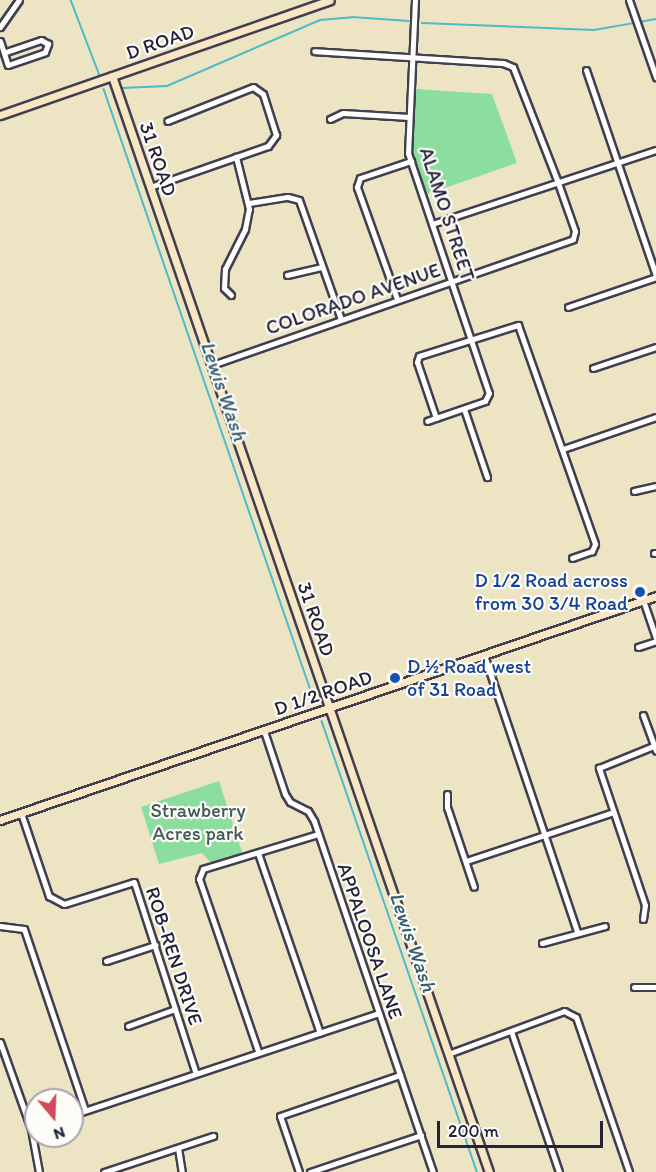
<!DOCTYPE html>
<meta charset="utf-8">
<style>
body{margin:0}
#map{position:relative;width:656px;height:1172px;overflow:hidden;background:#ede4c4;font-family:Itim,sans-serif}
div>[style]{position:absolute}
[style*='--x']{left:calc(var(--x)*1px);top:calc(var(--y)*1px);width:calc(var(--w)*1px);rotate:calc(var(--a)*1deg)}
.green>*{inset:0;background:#8cde9f}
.stream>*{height:1.5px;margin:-0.75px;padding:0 0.75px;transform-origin:0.75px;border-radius:0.75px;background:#4ebbc8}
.roads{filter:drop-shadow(2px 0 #403f50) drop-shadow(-2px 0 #403f50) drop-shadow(0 2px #403f50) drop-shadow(0 -2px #403f50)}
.street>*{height:5px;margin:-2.5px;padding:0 2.5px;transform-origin:2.5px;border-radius:2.5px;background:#fff}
.secondary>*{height:7px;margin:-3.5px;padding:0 3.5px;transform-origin:3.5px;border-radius:3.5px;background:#f9e7c3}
.dots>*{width:16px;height:16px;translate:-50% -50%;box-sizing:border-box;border:3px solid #fdfcf7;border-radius:50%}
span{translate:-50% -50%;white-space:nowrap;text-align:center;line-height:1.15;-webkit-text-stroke:4.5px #fdfcf7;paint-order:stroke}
.street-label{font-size:20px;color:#22223b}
.transit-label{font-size:20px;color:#164399}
.right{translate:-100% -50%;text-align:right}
.left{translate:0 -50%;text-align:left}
.park-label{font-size:20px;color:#425a59}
.water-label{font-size:21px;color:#345f73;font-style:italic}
.north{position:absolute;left:24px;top:1088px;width:60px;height:60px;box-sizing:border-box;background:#fdfcf7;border:2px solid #a5a5ac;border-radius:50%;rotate:161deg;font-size:16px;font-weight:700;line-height:24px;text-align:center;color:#22223b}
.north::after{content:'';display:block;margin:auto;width:21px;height:27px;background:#d1495b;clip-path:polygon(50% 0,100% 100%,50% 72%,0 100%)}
.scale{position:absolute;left:437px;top:1121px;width:166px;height:27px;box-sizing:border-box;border:3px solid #22223b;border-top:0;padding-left:8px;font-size:18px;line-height:21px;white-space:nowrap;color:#22223b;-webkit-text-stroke:4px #fdfcf7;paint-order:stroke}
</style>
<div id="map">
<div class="green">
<div style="clip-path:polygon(416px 89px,492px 94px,517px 163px,427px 194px,412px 149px)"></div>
<div style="clip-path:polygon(219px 781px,243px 855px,211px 863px,202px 853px,159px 864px,141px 807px)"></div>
</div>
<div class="stream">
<div style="--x:71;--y:0;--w:81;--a:69.1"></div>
<div style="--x:639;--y:22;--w:17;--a:-10"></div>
<div style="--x:422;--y:23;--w:172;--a:2.3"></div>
<div style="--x:594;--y:30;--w:41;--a:-9.9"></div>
<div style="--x:122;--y:88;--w:45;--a:-2.5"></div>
<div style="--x:167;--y:86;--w:167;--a:-23.3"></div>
<div style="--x:320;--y:20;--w:32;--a:-5"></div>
<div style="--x:352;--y:17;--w:57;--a:4"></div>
<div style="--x:104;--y:89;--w:648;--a:71.01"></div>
<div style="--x:322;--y:721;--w:477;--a:71"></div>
</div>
<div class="roads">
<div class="street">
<div style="--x:415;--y:0;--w:153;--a:92.6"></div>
<div style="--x:408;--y:153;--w:253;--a:71.4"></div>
<div style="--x:489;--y:393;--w:9;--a:117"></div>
<div style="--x:485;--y:401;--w:61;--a:161"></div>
<div style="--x:629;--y:0;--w:82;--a:70.7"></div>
<div style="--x:0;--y:27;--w:33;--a:-55"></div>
<div style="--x:0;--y:41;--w:25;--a:72"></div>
<div style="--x:8;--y:65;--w:39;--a:-19"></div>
<div style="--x:45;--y:52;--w:9;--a:-69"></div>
<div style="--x:48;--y:44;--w:8;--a:-150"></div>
<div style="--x:41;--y:40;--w:39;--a:161"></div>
<div style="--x:586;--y:70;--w:218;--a:71.2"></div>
<div style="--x:330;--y:119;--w:14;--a:-25"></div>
<div style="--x:343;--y:113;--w:66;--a:3.5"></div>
<div style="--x:150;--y:187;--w:125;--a:-19.2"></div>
<div style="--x:268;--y:146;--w:14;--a:-54"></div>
<div style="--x:276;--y:135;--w:43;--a:-107.6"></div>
<div style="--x:263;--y:94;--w:12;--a:-145"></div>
<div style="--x:253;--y:87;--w:92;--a:158.4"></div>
<div style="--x:249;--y:203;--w:39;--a:-9"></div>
<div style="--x:288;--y:197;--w:11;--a:15"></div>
<div style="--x:299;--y:200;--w:126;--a:70.6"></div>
<div style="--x:432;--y:224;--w:236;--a:-18.3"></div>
<div style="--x:287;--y:275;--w:36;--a:-13"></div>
<div style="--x:231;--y:295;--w:10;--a:-135"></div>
<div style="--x:224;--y:288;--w:19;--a:-87"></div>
<div style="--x:225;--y:269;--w:45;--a:-63.4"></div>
<div style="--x:245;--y:229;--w:20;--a:-79"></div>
<div style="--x:249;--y:209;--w:54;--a:-104"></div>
<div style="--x:397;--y:299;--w:119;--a:-109.7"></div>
<div style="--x:357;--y:187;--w:9;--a:-72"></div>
<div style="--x:360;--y:178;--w:54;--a:-18.4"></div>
<div style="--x:568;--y:307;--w:93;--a:-18.8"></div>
<div style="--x:212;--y:365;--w:382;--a:-19.2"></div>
<div style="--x:573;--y:239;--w:8;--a:-76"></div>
<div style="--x:575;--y:231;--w:54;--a:-109.4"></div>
<div style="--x:557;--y:180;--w:121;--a:-111.3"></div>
<div style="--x:513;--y:67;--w:11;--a:-158"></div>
<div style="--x:503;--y:63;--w:189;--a:-176.4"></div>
<div style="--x:593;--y:368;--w:66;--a:-18.4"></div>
<div style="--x:464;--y:409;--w:72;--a:71.3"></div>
<div style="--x:436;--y:418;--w:59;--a:-108.7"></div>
<div style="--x:417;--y:362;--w:6;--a:-72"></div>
<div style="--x:419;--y:356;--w:104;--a:-17.4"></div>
<div style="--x:518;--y:325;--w:232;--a:70.6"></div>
<div style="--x:595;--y:544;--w:8;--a:113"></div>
<div style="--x:592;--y:551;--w:21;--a:161"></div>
<div style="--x:563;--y:449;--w:98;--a:-19"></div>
<div style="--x:634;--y:491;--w:23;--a:-13"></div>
<div style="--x:654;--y:553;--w:2;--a:0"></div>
<div style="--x:643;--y:600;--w:40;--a:71.1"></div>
<div style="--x:638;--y:647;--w:19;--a:-18"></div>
<div style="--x:484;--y:655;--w:292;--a:71.4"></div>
<div style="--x:643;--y:715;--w:38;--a:70"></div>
<div style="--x:264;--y:731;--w:66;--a:71.6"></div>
<div style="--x:285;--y:794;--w:9;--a:58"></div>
<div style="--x:290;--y:802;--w:20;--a:27"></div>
<div style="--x:308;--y:811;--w:12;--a:59"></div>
<div style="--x:314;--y:821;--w:371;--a:71.3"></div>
<div style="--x:447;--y:794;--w:13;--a:90"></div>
<div style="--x:447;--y:807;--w:84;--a:71.4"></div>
<div style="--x:21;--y:813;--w:88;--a:71.4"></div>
<div style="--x:49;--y:896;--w:17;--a:28"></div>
<div style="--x:64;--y:904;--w:73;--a:-17.4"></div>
<div style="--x:134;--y:882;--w:199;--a:72.1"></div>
<div style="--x:258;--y:853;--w:190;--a:71"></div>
<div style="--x:466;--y:861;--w:155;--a:-18.4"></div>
<div style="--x:643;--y:919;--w:14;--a:-82"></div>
<div style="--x:645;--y:905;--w:145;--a:-108.6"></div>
<div style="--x:599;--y:768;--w:61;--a:-22"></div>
<div style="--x:0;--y:926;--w:24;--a:7"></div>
<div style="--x:24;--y:929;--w:191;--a:71.4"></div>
<div style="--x:542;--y:943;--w:65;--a:-15.1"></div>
<div style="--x:106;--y:961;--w:52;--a:-18.1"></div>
<div style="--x:634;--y:987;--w:22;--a:0"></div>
<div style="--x:128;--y:1026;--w:50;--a:-19.9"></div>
<div style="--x:511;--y:1031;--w:149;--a:71.2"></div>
<div style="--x:0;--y:1042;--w:92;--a:70.4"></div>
<div style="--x:31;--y:1129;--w:44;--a:79.5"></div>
<div style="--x:258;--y:1051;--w:182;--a:-108.9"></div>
<div style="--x:199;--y:879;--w:11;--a:-68"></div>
<div style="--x:203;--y:869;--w:120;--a:-16.9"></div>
<div style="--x:448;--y:1054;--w:124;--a:-20.3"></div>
<div style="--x:564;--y:1011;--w:13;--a:27"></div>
<div style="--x:576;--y:1017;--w:164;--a:71.1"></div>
<div style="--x:72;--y:1115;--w:323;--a:-18.4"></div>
<div style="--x:178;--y:1148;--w:24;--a:81"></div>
<div style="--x:104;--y:1172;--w:115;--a:-18.3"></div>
<div style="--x:299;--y:1172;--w:59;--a:-108.7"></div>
<div style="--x:280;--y:1116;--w:127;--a:-18.9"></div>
<div style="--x:310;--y:1172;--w:117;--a:-18.4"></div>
</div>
<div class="secondary">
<div style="--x:112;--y:76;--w:1159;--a:71.02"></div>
<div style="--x:0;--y:115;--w:349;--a:-19.2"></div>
<div style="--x:0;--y:820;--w:693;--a:-18.85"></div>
</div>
</div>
<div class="dots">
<div style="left:640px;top:592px;background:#1a4fb4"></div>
<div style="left:395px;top:678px;background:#1a4fb4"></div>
</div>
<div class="street-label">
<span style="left:160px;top:42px;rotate:-19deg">D ROAD</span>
<span style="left:158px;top:159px;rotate:71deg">31 ROAD</span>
<span style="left:447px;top:214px;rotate:72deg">ALAMO STREET</span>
<span style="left:353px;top:299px;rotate:-19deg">COLORADO AVENUE</span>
<span style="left:316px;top:619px;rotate:71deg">31 ROAD</span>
<span style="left:323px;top:693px;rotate:-19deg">D 1/2 ROAD</span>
<span style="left:370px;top:941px;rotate:71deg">APPALOOSA LANE</span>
<span style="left:174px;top:956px;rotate:72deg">ROB-REN DRIVE</span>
</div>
<div class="transit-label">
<span class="right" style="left:628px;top:592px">D 1/2 Road across<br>from 30 3/4 Road</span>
<span class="left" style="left:407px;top:678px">D ½ Road west<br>of 31 Road</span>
</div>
<div class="park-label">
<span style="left:198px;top:822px">Strawberry<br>Acres park</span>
</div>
<div class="water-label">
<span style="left:224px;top:391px;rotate:71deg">Lewis Wash</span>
<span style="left:413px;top:942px;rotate:71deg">Lewis Wash</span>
</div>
<div class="north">N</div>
<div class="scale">200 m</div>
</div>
